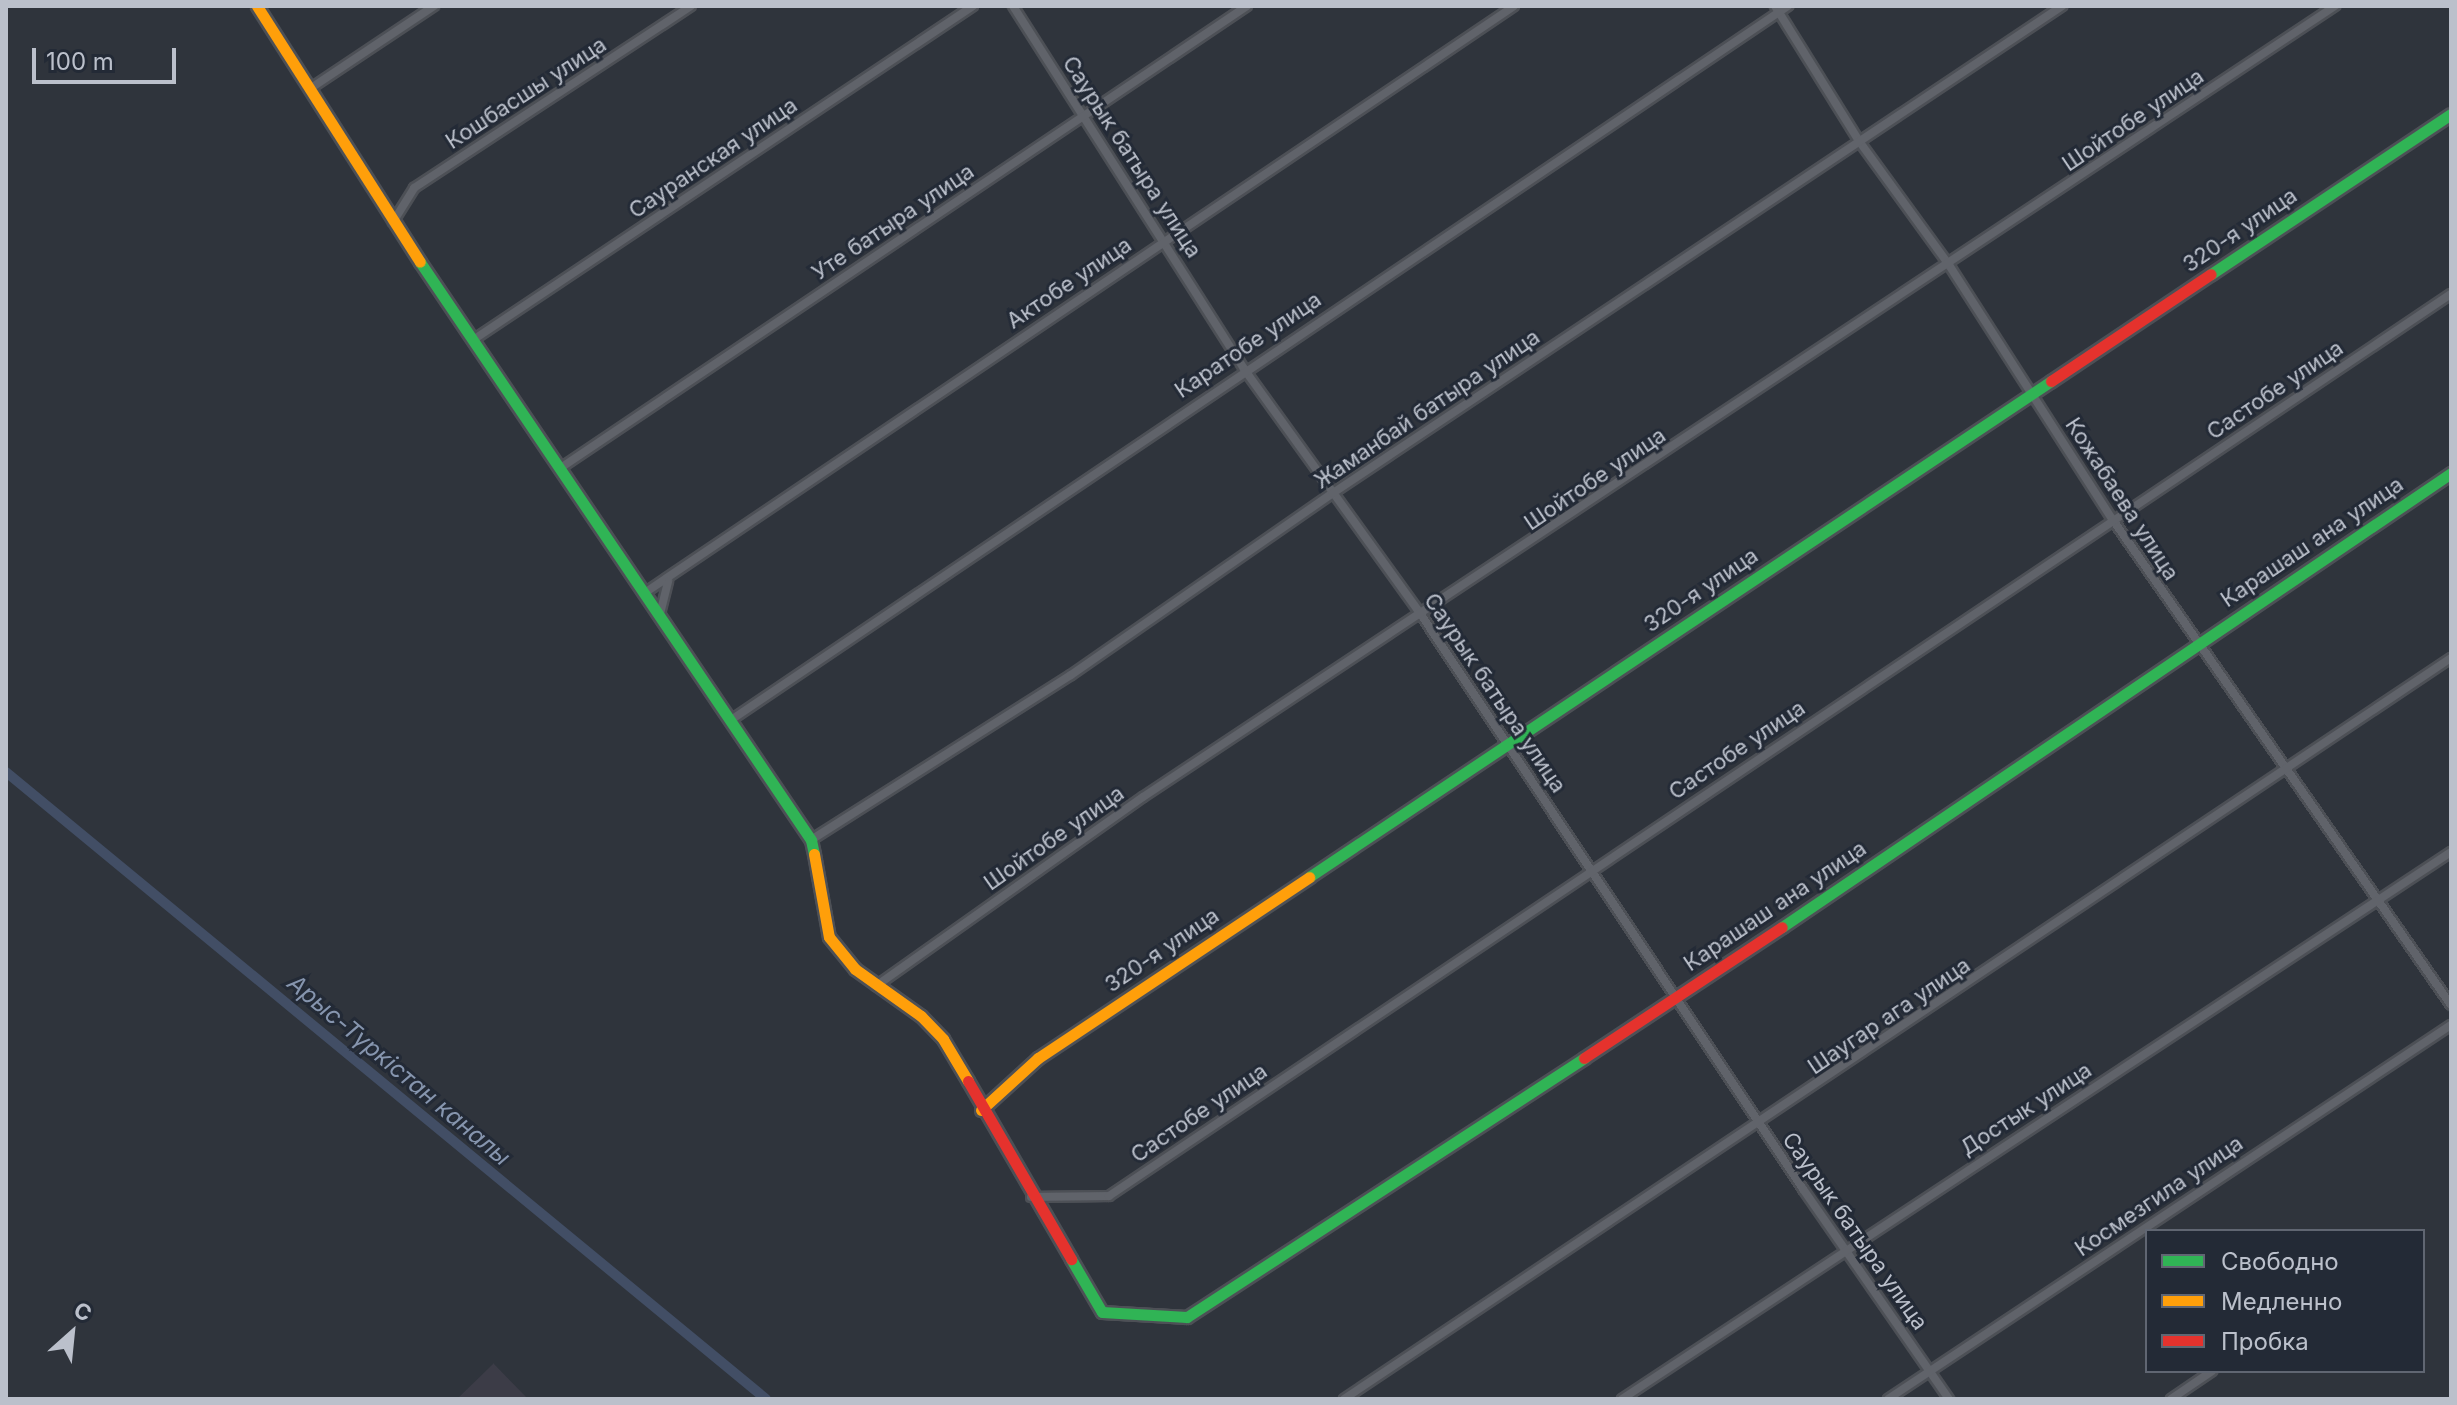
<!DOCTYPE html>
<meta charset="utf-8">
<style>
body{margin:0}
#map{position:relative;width:2457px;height:1405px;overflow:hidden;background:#2f343c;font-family:Inter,sans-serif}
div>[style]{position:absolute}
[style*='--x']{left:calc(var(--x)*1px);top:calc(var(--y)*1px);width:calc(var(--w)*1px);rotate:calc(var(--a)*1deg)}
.medical>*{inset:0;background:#3c3c47}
.canal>*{height:10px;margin:-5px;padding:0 5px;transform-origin:5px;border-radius:5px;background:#424e65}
.roads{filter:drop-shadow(2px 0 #4d5056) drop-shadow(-2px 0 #4d5056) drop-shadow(0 2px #4d5056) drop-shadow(0 -2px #4d5056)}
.street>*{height:8px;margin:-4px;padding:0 4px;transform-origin:4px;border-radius:4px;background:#60636a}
.fast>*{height:11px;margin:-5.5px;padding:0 5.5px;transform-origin:5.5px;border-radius:5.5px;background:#30b455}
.slow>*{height:11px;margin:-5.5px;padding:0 5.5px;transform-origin:5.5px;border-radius:5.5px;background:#ff9f0a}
.jam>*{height:11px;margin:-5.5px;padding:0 5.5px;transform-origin:5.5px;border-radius:5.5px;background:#e5322d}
span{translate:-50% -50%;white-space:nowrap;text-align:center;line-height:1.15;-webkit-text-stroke:6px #232a36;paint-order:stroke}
.street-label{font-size:22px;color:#bbc0cb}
.water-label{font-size:24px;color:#8695ae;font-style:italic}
.frame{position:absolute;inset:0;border:8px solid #bbc0cb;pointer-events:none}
.legend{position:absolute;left:2145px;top:1229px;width:280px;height:144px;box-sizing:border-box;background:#232a36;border:2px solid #606672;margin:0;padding:10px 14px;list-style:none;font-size:24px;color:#bbc0cb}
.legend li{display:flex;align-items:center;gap:16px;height:40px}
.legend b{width:40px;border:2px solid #606672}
.north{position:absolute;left:32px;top:1293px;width:80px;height:80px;-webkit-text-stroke:6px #232a36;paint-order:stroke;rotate:27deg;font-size:22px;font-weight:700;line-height:32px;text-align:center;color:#bbc0cb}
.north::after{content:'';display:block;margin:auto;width:28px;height:36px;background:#bbc0cb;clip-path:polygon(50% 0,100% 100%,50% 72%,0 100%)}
.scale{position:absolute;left:32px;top:48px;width:144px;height:36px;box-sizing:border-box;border:4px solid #bbc0cb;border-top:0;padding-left:10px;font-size:24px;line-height:28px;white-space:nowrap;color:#bbc0cb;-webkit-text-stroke:6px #232a36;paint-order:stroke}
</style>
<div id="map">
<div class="medical">
<div style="clip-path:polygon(493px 1363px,528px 1399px,457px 1399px,493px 1364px)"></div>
</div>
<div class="canal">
<div style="--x:6;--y:772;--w:985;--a:39.52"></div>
</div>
<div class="roads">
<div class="street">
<div style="--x:1013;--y:6;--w:430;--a:57.5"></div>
<div style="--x:1244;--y:369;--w:304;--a:54.2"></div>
<div style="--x:1422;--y:616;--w:688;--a:56.38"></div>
<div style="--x:1803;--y:1189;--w:256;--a:55.2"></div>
<div style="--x:1775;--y:6;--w:159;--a:58.1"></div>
<div style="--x:1859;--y:141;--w:153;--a:54"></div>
<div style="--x:1949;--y:265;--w:303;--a:57.3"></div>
<div style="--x:2113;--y:520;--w:591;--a:55.13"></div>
<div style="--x:311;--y:88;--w:148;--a:-33.7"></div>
<div style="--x:393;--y:222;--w:40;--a:-58"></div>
<div style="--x:414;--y:188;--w:331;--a:-33.3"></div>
<div style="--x:473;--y:340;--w:601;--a:-33.74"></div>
<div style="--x:559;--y:469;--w:829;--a:-33.94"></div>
<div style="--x:646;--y:592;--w:1047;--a:-34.02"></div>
<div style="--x:660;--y:614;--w:34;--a:-76"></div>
<div style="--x:731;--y:720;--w:1276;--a:-34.04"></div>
<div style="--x:811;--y:840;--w:308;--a:-32.4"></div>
<div style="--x:1071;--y:675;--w:319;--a:-34.8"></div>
<div style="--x:1333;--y:493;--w:877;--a:-33.74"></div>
<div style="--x:876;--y:986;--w:327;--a:-35.3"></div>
<div style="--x:1143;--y:797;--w:1431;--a:-33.57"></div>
<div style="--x:1031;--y:1197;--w:78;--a:-0.7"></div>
<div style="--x:1109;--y:1196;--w:1617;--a:-33.91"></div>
<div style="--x:1344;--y:1399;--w:1332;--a:-33.8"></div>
<div style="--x:1622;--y:1399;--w:993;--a:-33.42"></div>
<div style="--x:1888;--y:1399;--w:676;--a:-33.6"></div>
<div style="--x:2171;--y:1399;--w:50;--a:-34.3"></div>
</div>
<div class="fast">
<div style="--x:420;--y:262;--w:698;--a:55.92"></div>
<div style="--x:811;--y:840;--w:14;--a:78"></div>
<div style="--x:2211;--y:274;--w:288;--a:-33.7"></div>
<div style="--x:1309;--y:877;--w:893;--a:-33.76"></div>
<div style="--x:1782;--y:927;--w:809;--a:-34.16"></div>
<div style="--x:1071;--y:1259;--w:61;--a:59.7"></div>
<div style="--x:1102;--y:1312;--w:85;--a:3.4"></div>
<div style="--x:1187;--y:1317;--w:474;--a:-33.1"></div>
</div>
<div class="slow">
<div style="--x:257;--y:6;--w:303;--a:57.5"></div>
<div style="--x:814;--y:854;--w:84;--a:79.8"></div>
<div style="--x:829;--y:937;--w:41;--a:50.9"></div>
<div style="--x:855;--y:969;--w:81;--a:35.5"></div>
<div style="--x:921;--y:1016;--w:32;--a:46"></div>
<div style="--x:943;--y:1039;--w:49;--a:59.2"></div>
<div style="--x:981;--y:1110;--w:77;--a:-42.4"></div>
<div style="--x:1038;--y:1058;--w:326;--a:-33.7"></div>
</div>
<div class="jam">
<div style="--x:2051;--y:381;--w:192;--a:-33.8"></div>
<div style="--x:1584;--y:1058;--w:237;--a:-33.5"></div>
<div style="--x:968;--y:1081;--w:206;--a:59.9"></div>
</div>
</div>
<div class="street-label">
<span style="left:526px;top:93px;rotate:-33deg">Кошбасшы улица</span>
<span style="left:2133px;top:120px;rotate:-34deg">Шойтобе улица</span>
<span style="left:1132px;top:157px;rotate:57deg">Саурык батыра улица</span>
<span style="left:713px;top:158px;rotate:-34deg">Сауранская улица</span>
<span style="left:893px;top:222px;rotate:-34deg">Уте батыра улица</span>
<span style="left:2240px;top:230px;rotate:-34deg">320-я улица</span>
<span style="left:1069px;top:283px;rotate:-34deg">Актобе улица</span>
<span style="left:1248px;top:345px;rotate:-34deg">Каратобе улица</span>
<span style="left:2275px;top:390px;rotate:-34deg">Састобе улица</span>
<span style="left:1427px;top:409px;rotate:-34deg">Жаманбай батыра улица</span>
<span style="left:1595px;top:479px;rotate:-34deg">Шойтобе улица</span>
<span style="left:2122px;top:499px;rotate:57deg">Кожабаева улица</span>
<span style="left:2312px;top:542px;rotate:-34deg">Карашаш ана улица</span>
<span style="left:1701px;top:590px;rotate:-34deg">320-я улица</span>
<span style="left:1495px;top:693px;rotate:56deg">Саурык батыра улица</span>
<span style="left:1737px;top:750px;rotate:-34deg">Састобе улица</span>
<span style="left:1054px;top:838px;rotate:-35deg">Шойтобе улица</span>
<span style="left:1775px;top:906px;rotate:-34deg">Карашаш ана улица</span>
<span style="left:1162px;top:950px;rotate:-34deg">320-я улица</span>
<span style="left:1889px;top:1016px;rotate:-34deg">Шаугар ага улица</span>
<span style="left:2026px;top:1109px;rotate:-33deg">Достык улица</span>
<span style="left:1199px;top:1113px;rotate:-34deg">Састобе улица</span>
<span style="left:2159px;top:1196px;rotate:-34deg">Космезгила улица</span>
<span style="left:1855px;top:1231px;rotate:55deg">Саурык батыра улица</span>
</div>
<div class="water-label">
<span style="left:399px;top:1070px;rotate:40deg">Арыс-Түркістан каналы</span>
</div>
<div class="frame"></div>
<ul class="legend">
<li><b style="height:10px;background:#30b455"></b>Свободно</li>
<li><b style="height:10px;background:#ff9f0a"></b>Медленно</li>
<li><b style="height:10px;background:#e5322d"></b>Пробка</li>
</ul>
<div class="north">С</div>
<div class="scale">100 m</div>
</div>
